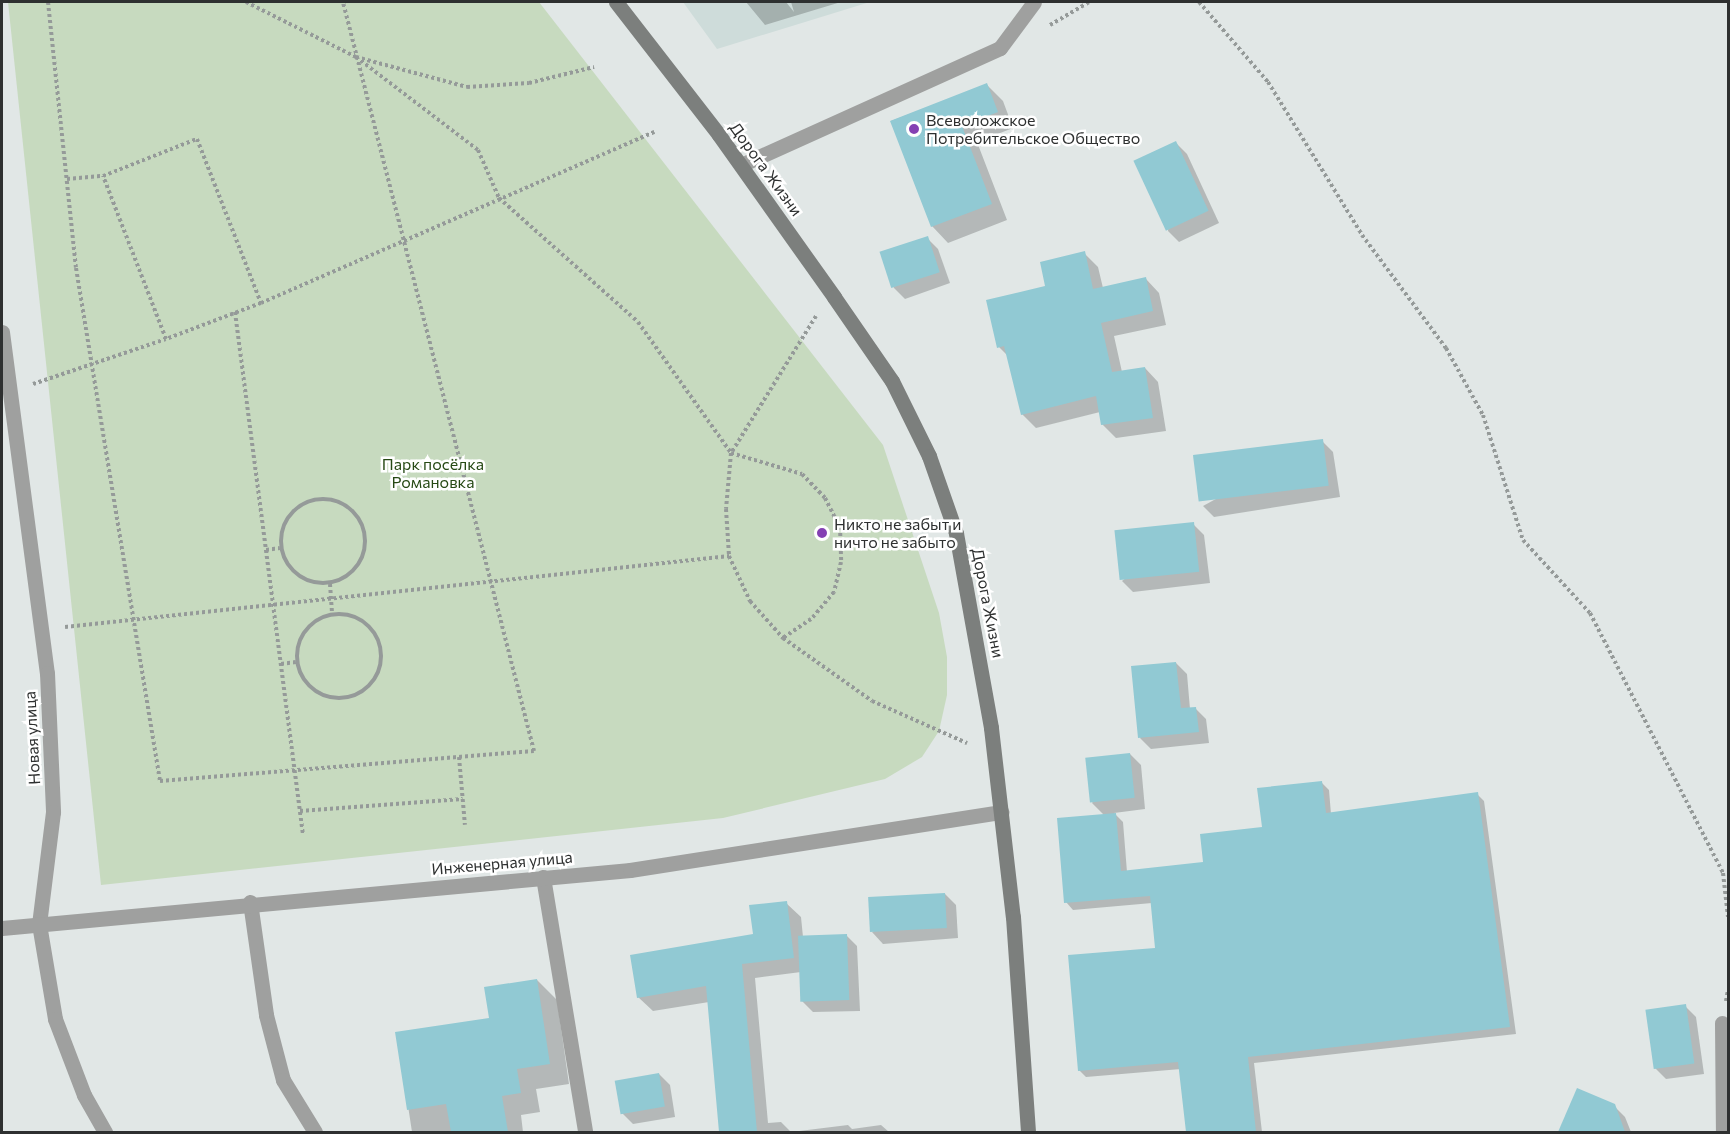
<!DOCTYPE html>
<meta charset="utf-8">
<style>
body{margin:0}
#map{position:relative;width:1730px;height:1134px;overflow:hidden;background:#e1e7e6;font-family:Commissioner,sans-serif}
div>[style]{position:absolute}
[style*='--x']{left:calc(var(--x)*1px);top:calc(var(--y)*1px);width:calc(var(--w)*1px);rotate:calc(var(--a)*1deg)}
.built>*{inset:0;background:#cedcda}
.green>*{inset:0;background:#c7dabf}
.shadow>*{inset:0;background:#0003}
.building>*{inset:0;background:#91c9d3;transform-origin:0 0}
.path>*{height:4px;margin-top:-2px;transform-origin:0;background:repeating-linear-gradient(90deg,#959a99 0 3px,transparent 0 6px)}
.path>.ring{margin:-2px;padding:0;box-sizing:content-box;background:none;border:4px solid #959a99;border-radius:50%}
.service>*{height:15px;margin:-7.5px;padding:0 7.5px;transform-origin:7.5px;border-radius:7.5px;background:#9fa09f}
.minor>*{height:15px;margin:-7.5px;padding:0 7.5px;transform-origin:7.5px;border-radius:7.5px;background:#9fa09f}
.secondary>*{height:15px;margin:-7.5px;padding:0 7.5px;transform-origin:7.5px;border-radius:7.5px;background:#7c7f7d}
.dots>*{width:16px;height:16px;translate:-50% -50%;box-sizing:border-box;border:3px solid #fff;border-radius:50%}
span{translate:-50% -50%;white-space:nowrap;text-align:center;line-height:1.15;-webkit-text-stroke:5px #fff;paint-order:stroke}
.poi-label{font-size:16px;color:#2e3030}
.left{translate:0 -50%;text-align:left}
.street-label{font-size:16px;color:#2e3030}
.park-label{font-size:16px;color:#264914}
.frame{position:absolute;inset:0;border:3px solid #2e3030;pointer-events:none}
</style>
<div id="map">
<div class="built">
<div style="clip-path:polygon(683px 2px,870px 2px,717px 49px)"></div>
</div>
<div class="green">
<div style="clip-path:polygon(8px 2px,539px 2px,883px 445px,939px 613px,947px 657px,947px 695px,939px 731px,922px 757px,885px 779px,723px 818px,101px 885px)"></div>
</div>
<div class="shadow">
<div style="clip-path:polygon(746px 2px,786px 2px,794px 12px,791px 2px,841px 2px,765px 25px)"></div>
<div style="clip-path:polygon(987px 85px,1003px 101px,1013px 128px,977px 142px,1007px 220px,948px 243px,932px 226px,891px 121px)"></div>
<div style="clip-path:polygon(1176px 143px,1187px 154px,1219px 223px,1179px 242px,1168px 231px)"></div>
<div style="clip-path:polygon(927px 238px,938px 249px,950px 283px,905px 299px,894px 288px,882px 253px)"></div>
<div style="clip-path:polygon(1084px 253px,1098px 267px,1103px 288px,1146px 279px,1159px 293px,1166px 325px,1114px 336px,1122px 372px,1145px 368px,1158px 382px,1166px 431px,1116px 438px,1102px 424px,1100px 412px,1036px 428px,1022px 414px,1008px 356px,999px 347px,1047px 287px)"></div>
<div style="clip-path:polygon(1322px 441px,1333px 452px,1340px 497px,1214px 517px,1203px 506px)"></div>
<div style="clip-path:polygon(1193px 524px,1204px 535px,1210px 583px,1133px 592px,1122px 581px)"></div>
<div style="clip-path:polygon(1176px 663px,1187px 674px,1190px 709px,1195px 708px,1206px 719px,1209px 743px,1151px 749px,1140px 738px)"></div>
<div style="clip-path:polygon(1130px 754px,1141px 765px,1145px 809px,1114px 813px,1123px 822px,1127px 872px,1205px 863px,1263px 829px,1322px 783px,1329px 790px,1331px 814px,1477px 794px,1484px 801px,1516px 1034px,1254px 1063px,1262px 1132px,1187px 1132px,1181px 1069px,1086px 1077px,1079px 1070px,1157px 950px,1152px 903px,1073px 910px,1066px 902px,1105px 816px,1092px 803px)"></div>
<div style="clip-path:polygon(945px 894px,956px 905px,958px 938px,883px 944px,872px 932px)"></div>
<div style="clip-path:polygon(786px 903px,801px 917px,803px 937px,846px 935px,857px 946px,860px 1011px,813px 1012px,802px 1001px,801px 972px,755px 978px,768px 1123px,781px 1122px,791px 1132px,848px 1125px,852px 1129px,881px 1125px,889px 1132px,721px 1132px,709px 1002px,653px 1011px,638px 997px,754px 935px)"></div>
<div style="clip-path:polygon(537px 980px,557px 1000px,569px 1084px,536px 1089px,540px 1112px,521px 1115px,523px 1132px,412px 1132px,397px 1034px,491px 1019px)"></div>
<div style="clip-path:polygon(1685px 1006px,1696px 1017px,1704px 1074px,1666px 1079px,1655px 1068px)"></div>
<div style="clip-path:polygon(659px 1074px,670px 1085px,675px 1117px,633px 1124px,622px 1113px)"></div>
<div style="clip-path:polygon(1578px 1090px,1614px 1106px,1625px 1117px,1631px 1132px,1560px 1132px)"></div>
</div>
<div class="building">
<div style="clip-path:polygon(987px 83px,998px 112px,962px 126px,992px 204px,931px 227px,890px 121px)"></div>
<div style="left:1176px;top:141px;width:77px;height:47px;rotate:65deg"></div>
<div style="left:928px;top:236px;width:38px;height:51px;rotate:72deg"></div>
<div style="clip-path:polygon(1085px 251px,1093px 289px,1146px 277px,1153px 311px,1101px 323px,1112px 372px,1145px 367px,1153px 418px,1101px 425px,1096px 396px,1021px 415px,1004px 346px,997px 348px,986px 300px,1045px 286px,1040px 262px)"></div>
<div style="left:1323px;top:439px;width:47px;height:131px;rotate:83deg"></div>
<div style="left:1194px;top:522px;width:50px;height:80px;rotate:84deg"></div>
<div style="clip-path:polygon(1176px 662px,1181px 708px,1196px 707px,1199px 732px,1138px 738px,1131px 666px)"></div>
<div style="left:1130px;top:753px;width:45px;height:45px;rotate:84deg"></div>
<div style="clip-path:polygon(1322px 781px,1326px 813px,1478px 792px,1510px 1027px,1248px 1057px,1256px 1132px,1186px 1132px,1178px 1062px,1078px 1071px,1068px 955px,1155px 948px,1150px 896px,1064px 903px,1057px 818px,1116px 813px,1121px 871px,1203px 862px,1200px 834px,1262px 827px,1257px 788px)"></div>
<div style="left:945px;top:893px;width:35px;height:77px;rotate:87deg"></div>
<div style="clip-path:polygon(787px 901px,794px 958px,742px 964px,757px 1132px,719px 1132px,706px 986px,637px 998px,630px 955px,753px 934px,749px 905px)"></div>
<div style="left:847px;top:934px;width:66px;height:49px;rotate:88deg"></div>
<div style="clip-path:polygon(537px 979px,550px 1064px,517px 1069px,521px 1093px,502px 1096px,508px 1132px,451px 1132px,446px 1104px,407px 1110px,395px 1032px,489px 1018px,484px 987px)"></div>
<div style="left:1686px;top:1004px;width:60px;height:41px;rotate:82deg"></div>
<div style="left:659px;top:1073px;width:34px;height:45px;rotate:80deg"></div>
<div style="clip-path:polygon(1577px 1088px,1615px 1104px,1625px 1132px,1558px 1132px)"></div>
</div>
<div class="path">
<div style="--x:48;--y:2;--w:267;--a:84"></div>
<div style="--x:76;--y:268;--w:520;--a:80.7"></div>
<div style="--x:160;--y:781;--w:375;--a:-4.6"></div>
<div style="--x:534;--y:751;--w:773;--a:-104.31"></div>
<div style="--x:246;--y:2;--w:123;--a:26.6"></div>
<div style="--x:356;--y:57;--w:115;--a:15.1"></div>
<div style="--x:467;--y:87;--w:62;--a:-3.7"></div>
<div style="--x:529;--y:83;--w:67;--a:-13.8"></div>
<div style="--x:1199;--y:2;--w:106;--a:49.2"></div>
<div style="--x:1268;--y:82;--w:180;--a:58.4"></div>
<div style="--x:1362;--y:235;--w:141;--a:53.4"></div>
<div style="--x:1446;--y:348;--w:77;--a:61.1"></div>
<div style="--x:1483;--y:415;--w:131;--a:72.3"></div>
<div style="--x:1523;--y:540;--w:99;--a:47.5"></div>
<div style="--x:1590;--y:613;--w:292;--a:62.9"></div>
<div style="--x:1723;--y:873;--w:44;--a:83.5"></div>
<div style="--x:1050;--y:25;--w:45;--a:-30.5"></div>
<div style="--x:356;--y:57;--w:153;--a:37.3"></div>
<div style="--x:478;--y:150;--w:52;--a:66.4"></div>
<div style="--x:499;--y:198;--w:186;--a:41.7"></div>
<div style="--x:638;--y:322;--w:161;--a:54.6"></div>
<div style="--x:731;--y:453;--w:74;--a:16.5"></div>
<div style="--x:802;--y:474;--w:33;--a:46"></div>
<div style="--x:825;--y:498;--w:33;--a:63"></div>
<div style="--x:840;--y:527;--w:35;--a:88"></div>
<div style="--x:841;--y:562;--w:31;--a:103"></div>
<div style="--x:834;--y:592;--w:35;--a:130"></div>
<div style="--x:811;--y:619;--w:34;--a:146"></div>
<div style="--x:67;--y:179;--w:36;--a:-5"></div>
<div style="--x:103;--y:176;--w:101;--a:-21.5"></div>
<div style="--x:197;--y:139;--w:176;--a:68.7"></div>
<div style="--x:261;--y:303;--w:102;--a:159.2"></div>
<div style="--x:166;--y:339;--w:175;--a:-111.1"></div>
<div style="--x:261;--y:303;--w:429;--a:-23.5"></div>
<div style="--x:235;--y:312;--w:527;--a:82.59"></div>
<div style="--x:816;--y:316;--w:161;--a:121.8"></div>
<div style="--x:731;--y:453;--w:56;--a:95.1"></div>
<div style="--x:726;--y:509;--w:47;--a:86.3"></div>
<div style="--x:729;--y:556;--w:50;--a:65"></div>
<div style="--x:750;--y:601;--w:50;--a:48.3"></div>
<div style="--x:783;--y:638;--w:109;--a:35.3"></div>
<div style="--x:872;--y:701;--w:104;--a:23.9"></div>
<div style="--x:33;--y:384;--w:140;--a:-18.7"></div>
<div class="ring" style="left:281px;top:499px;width:80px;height:80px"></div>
<div style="--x:266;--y:550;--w:14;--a:-8"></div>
<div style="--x:330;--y:584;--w:29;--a:86"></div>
<div class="ring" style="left:297px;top:614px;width:80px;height:80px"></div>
<div style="--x:65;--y:627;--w:668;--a:-6.1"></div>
<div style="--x:281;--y:664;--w:15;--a:-8"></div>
<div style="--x:459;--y:757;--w:68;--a:85"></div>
<div style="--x:300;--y:811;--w:163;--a:-4.2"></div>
<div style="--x:1726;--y:1001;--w:11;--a:-80"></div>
</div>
<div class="service">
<div style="--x:741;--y:165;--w:284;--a:-24.3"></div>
<div style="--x:1000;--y:48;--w:57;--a:-53.5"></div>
<div style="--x:543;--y:877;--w:258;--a:80.6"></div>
<div style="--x:250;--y:902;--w:114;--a:81.9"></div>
<div style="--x:266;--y:1015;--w:67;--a:75.3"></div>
<div style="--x:283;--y:1080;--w:61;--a:58.4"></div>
<div style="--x:1722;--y:1023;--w:109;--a:89.5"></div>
</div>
<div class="minor">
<div style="--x:2;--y:332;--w:344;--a:82.5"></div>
<div style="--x:47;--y:673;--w:139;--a:87.5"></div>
<div style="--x:53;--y:812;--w:113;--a:97.1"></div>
<div style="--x:39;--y:924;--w:96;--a:80.4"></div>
<div style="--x:55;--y:1019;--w:81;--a:69.1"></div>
<div style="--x:84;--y:1095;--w:43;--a:60.4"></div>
<div style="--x:2;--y:928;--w:631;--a:-5.28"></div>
<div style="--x:630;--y:870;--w:376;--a:-8.9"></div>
</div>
<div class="secondary">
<div style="--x:616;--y:2;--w:168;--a:52.2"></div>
<div style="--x:719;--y:135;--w:199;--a:54.6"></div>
<div style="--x:834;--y:297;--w:102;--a:55.4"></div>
<div style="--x:892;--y:381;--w:84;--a:63.7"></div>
<div style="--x:929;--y:456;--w:82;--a:70.7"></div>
<div style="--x:956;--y:533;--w:198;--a:79.8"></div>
<div style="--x:991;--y:728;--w:190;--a:83.4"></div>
<div style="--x:1013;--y:917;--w:216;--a:86"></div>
</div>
<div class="dots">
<div style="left:914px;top:129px;background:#8440b3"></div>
<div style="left:822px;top:533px;background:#8440b3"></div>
</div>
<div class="poi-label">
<span class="left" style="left:926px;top:129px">Всеволожское<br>Потребительское Общество</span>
<span class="left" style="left:834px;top:533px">Никто не забыт и<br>ничто не забыто</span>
</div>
<div class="street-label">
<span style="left:766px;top:169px;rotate:54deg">Дорога Жизни</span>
<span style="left:988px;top:603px;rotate:79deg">Дорога Жизни</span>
<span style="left:32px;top:738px;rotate:-93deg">Новая улица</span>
<span style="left:502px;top:863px;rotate:-5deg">Инженерная улица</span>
</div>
<div class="park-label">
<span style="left:433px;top:473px">Парк посёлка<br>Романовка</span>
</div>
<div class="frame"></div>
</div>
